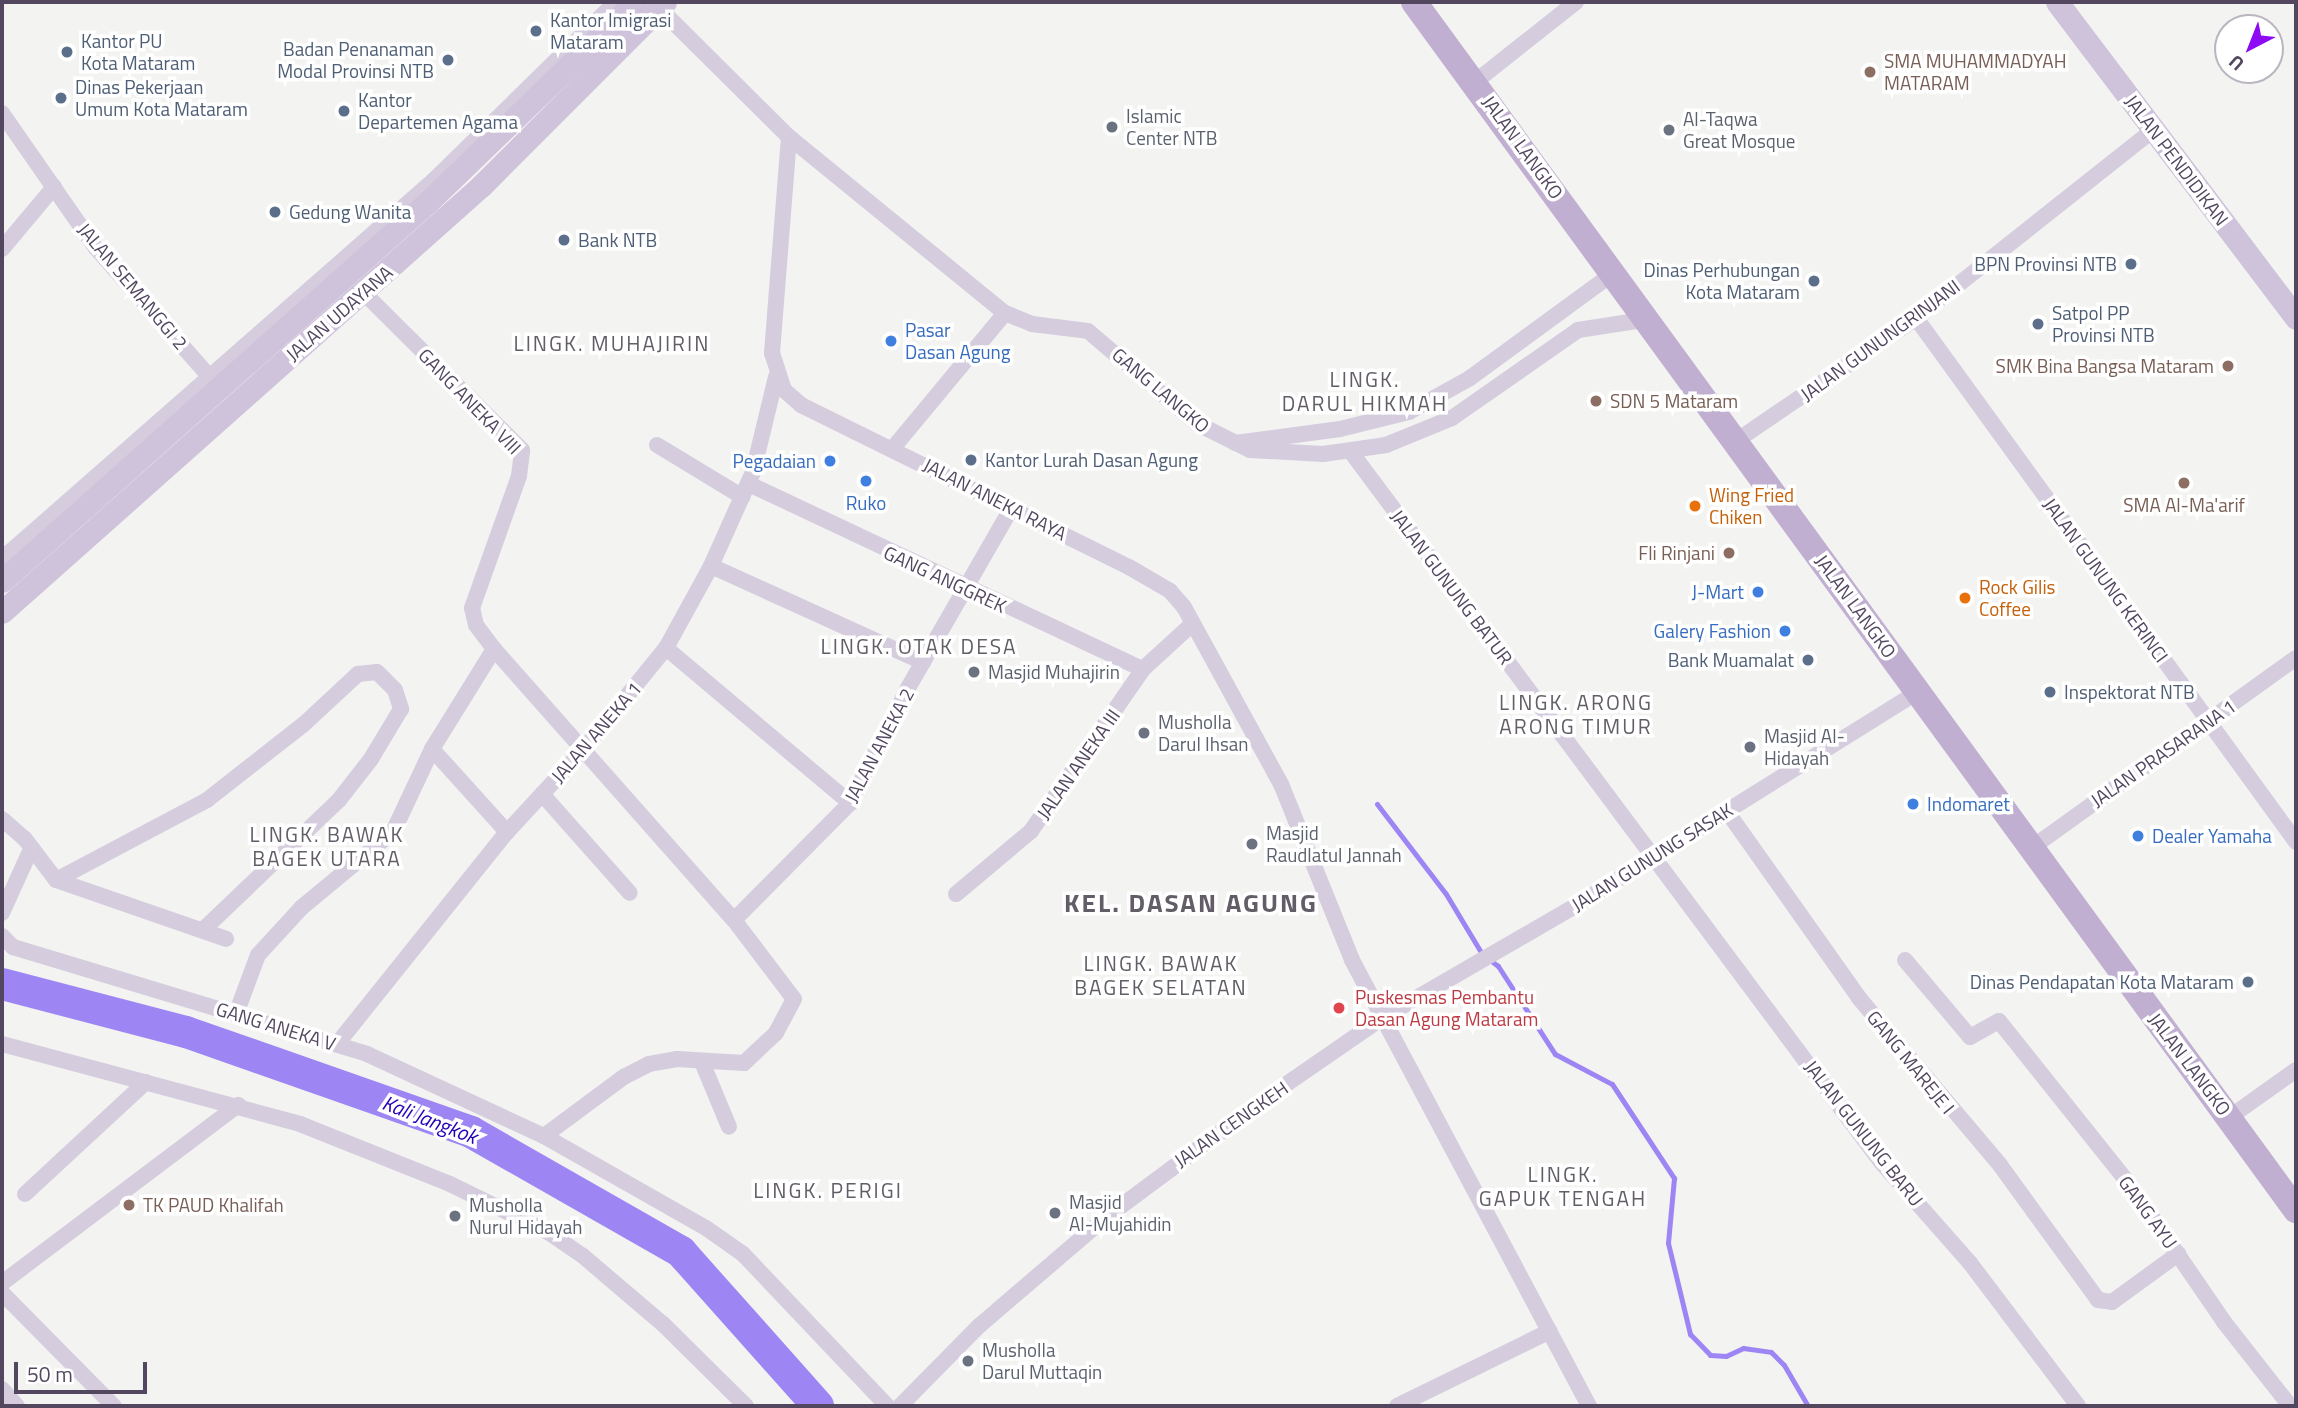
<!DOCTYPE html>
<style>
body{margin:0}
#map{position:relative;width:2298px;height:1408px;overflow:hidden;background:#f3f3f1;font-family:"Titillium Web",sans-serif}
div>[style]{position:absolute}
[style*='--x']{left:calc(var(--x)*1px);top:calc(var(--y)*1px);width:calc(var(--w)*1px);rotate:calc(var(--a)*1deg)}
.stream>*{height:5px;margin:-2.5px;padding:0 2.5px;transform-origin:2.5px;border-radius:2.5px;background:#9d86f4}
.river>*{height:32px;margin:-16px;padding:0 16px;transform-origin:16px;border-radius:16px;background:#9d86f4}
.street>*{height:16px;margin:-8px;padding:0 8px;transform-origin:8px;border-radius:8px;background:#d5ccde}
.secondary>*{height:23px;margin:-11.5px;padding:0 11.5px;transform-origin:11.5px;border-radius:11.5px;background:#cfc2db}
.primary>*{height:26px;margin:-13px;padding:0 13px;transform-origin:13px;border-radius:13px;background:#c0afd1}
.dots>*{width:19px;height:19px;translate:-50% -50%;box-sizing:border-box;border:4px solid #fff;border-radius:50%}
span{translate:-50% -50%;white-space:nowrap;text-align:center;line-height:1.15;-webkit-text-stroke:7px #fff;paint-order:stroke}
.service-label{font-size:19px;color:#4e5e75}
.left{translate:0 -50%;text-align:left}
.right{translate:-100% -50%;text-align:right}
.education-label{font-size:19px;color:#785e54}
.worship-label{font-size:19px;color:#5b616d}
.street-label{font-size:19px;color:#534760}
.shop-label{font-size:19px;color:#366cbe}
.food-label{font-size:19px;color:#c56008}
.health-label{font-size:19px;color:#be3a42}
.neighbourhood-label{font-size:21px;color:#625d66;letter-spacing:2px}
.water-label{font-size:21px;color:#2600ba;font-style:italic}
.district-label{font-size:26px;color:#625d66;font-weight:700;letter-spacing:2px}
.frame{position:absolute;inset:0;border:4px solid #534760;pointer-events:none}
.north{position:absolute;left:2214px;top:14px;width:70px;height:70px;box-sizing:border-box;background:#fff;border:2px solid #bab5bf;border-radius:50%;rotate:222deg;font-size:19px;font-weight:700;line-height:28px;text-align:center;color:#534760}
.north::after{content:'';display:block;margin:auto;width:24px;height:32px;background:#8d0af4;clip-path:polygon(50% 0,100% 100%,50% 72%,0 100%)}
.scale{position:absolute;left:14px;top:1362px;width:133px;height:32px;box-sizing:border-box;border:4px solid #534760;border-top:0;padding-left:9px;font-size:21px;line-height:24px;white-space:nowrap;color:#534760;-webkit-text-stroke:5px #fff;paint-order:stroke}
</style>
<div id="map">
<div class="stream">
<div style="--x:1377;--y:804;--w:113;--a:52.5"></div>
<div style="--x:1446;--y:894;--w:70;--a:59"></div>
<div style="--x:1482;--y:954;--w:20;--a:37"></div>
<div style="--x:1498;--y:966;--w:105;--a:57.1"></div>
<div style="--x:1555;--y:1054;--w:64;--a:27.8"></div>
<div style="--x:1612;--y:1084;--w:113;--a:56.6"></div>
<div style="--x:1674;--y:1178;--w:65;--a:95.3"></div>
<div style="--x:1668;--y:1243;--w:94;--a:76.4"></div>
<div style="--x:1690;--y:1334;--w:29;--a:46"></div>
<div style="--x:1710;--y:1355;--w:16;--a:4"></div>
<div style="--x:1726;--y:1356;--w:19;--a:-25"></div>
<div style="--x:1743;--y:1348;--w:28;--a:8"></div>
<div style="--x:1771;--y:1352;--w:18;--a:45"></div>
<div style="--x:1784;--y:1365;--w:48;--a:59.7"></div>
</div>
<div class="river">
<div style="--x:2;--y:984;--w:190;--a:14.6"></div>
<div style="--x:186;--y:1032;--w:302;--a:19.3"></div>
<div style="--x:471;--y:1132;--w:242;--a:29.7"></div>
<div style="--x:681;--y:1252;--w:206;--a:48.3"></div>
</div>
<div class="street">
<div style="--x:659;--y:8;--w:183;--a:44.8"></div>
<div style="--x:789;--y:137;--w:217;--a:94.5"></div>
<div style="--x:772;--y:353;--w:39;--a:72"></div>
<div style="--x:784;--y:390;--w:23;--a:41"></div>
<div style="--x:801;--y:405;--w:366;--a:26.3"></div>
<div style="--x:1129;--y:567;--w:48;--a:30.3"></div>
<div style="--x:1170;--y:591;--w:21;--a:49"></div>
<div style="--x:1184;--y:607;--w:202;--a:61.3"></div>
<div style="--x:1281;--y:784;--w:190;--a:68"></div>
<div style="--x:1352;--y:960;--w:505;--a:62.01"></div>
<div style="--x:1475;--y:82;--w:129;--a:-38.4"></div>
<div style="--x:2;--y:113;--w:165;--a:55.2"></div>
<div style="--x:96;--y:248;--w:180;--a:48.6"></div>
<div style="--x:789;--y:137;--w:279;--a:39.2"></div>
<div style="--x:1005;--y:313;--w:29;--a:22"></div>
<div style="--x:1032;--y:324;--w:56;--a:7.1"></div>
<div style="--x:1088;--y:331;--w:142;--a:40.4"></div>
<div style="--x:1196;--y:423;--w:60;--a:26.6"></div>
<div style="--x:1250;--y:450;--w:73;--a:3.1"></div>
<div style="--x:1323;--y:454;--w:64;--a:-8.1"></div>
<div style="--x:1386;--y:445;--w:71;--a:-22.2"></div>
<div style="--x:1452;--y:418;--w:154;--a:-34.9"></div>
<div style="--x:1578;--y:330;--w:72;--a:-8.8"></div>
<div style="--x:2;--y:249;--w:81;--a:-50"></div>
<div style="--x:1916;--y:318;--w:647;--a:54.05"></div>
<div style="--x:1736;--y:441;--w:218;--a:-34.3"></div>
<div style="--x:1916;--y:318;--w:303;--a:-38.4"></div>
<div style="--x:1235;--y:443;--w:106;--a:-7.6"></div>
<div style="--x:1340;--y:429;--w:71;--a:-13.8"></div>
<div style="--x:1409;--y:412;--w:70;--a:-29.1"></div>
<div style="--x:1470;--y:378;--w:180;--a:-36.2"></div>
<div style="--x:657;--y:445;--w:100;--a:31.2"></div>
<div style="--x:893;--y:448;--w:175;--a:-50.3"></div>
<div style="--x:1351;--y:452;--w:886;--a:53.26"></div>
<div style="--x:1881;--y:1162;--w:135;--a:48.6"></div>
<div style="--x:1970;--y:1263;--w:179;--a:52.9"></div>
<div style="--x:749;--y:484;--w:435;--a:25.2"></div>
<div style="--x:2;--y:559;--w:575;--a:-41.26"></div>
<div style="--x:434;--y:180;--w:255;--a:-44.4"></div>
<div style="--x:711;--y:566;--w:233;--a:24.4"></div>
<div style="--x:666;--y:648;--w:241;--a:40.1"></div>
<div style="--x:494;--y:649;--w:362;--a:48.5"></div>
<div style="--x:734;--y:920;--w:99;--a:52.8"></div>
<div style="--x:794;--y:999;--w:38;--a:118"></div>
<div style="--x:776;--y:1033;--w:44;--a:136.8"></div>
<div style="--x:744;--y:1063;--w:67;--a:-176.6"></div>
<div style="--x:677;--y:1059;--w:28;--a:170"></div>
<div style="--x:649;--y:1064;--w:27;--a:153"></div>
<div style="--x:625;--y:1076;--w:101;--a:143.5"></div>
<div style="--x:432;--y:749;--w:112;--a:47.9"></div>
<div style="--x:542;--y:794;--w:132;--a:48.4"></div>
<div style="--x:1726;--y:810;--w:230;--a:54.7"></div>
<div style="--x:1859;--y:998;--w:219;--a:49.8"></div>
<div style="--x:2000;--y:1165;--w:167;--a:54"></div>
<div style="--x:2098;--y:1300;--w:14;--a:8"></div>
<div style="--x:2112;--y:1302;--w:82;--a:-36"></div>
<div style="--x:2;--y:819;--w:30;--a:41"></div>
<div style="--x:25;--y:839;--w:51;--a:52.9"></div>
<div style="--x:56;--y:880;--w:180;--a:19.1"></div>
<div style="--x:2030;--y:849;--w:327;--a:-35.7"></div>
<div style="--x:56;--y:880;--w:171;--a:-27.9"></div>
<div style="--x:207;--y:800;--w:123;--a:-38.1"></div>
<div style="--x:304;--y:724;--w:74;--a:-42.8"></div>
<div style="--x:358;--y:674;--w:19;--a:-6"></div>
<div style="--x:377;--y:672;--w:25;--a:45"></div>
<div style="--x:395;--y:690;--w:20;--a:72"></div>
<div style="--x:401;--y:709;--w:58;--a:121"></div>
<div style="--x:371;--y:759;--w:52;--a:128"></div>
<div style="--x:339;--y:800;--w:188;--a:136.3"></div>
<div style="--x:956;--y:894;--w:98;--a:-40"></div>
<div style="--x:1031;--y:831;--w:197;--a:-55.3"></div>
<div style="--x:1143;--y:669;--w:65;--a:-42.5"></div>
<div style="--x:2;--y:913;--w:70;--a:-65.6"></div>
<div style="--x:734;--y:920;--w:165;--a:-45.2"></div>
<div style="--x:850;--y:803;--w:129;--a:-63.2"></div>
<div style="--x:908;--y:688;--w:209;--a:-60.1"></div>
<div style="--x:2;--y:936;--w:16;--a:45"></div>
<div style="--x:13;--y:947;--w:370;--a:16.8"></div>
<div style="--x:367;--y:1054;--w:195;--a:24.9"></div>
<div style="--x:544;--y:1136;--w:186;--a:29.6"></div>
<div style="--x:706;--y:1228;--w:45;--a:35.1"></div>
<div style="--x:743;--y:1254;--w:209;--a:46.5"></div>
<div style="--x:1905;--y:960;--w:101;--a:49.8"></div>
<div style="--x:1970;--y:1037;--w:33;--a:-29"></div>
<div style="--x:1999;--y:1021;--w:215;--a:51.4"></div>
<div style="--x:2133;--y:1189;--w:161;--a:55.6"></div>
<div style="--x:2224;--y:1322;--w:107;--a:51.8"></div>
<div style="--x:236;--y:1014;--w:63;--a:-69.6"></div>
<div style="--x:258;--y:955;--w:64;--a:-47.5"></div>
<div style="--x:301;--y:908;--w:119;--a:-39.6"></div>
<div style="--x:393;--y:832;--w:92;--a:-64.8"></div>
<div style="--x:432;--y:749;--w:118;--a:-58.2"></div>
<div style="--x:494;--y:649;--w:30;--a:-127"></div>
<div style="--x:476;--y:625;--w:17;--a:-103"></div>
<div style="--x:472;--y:608;--w:140;--a:-70.4"></div>
<div style="--x:519;--y:476;--w:26;--a:-83"></div>
<div style="--x:522;--y:450;--w:224;--a:-135.2"></div>
<div style="--x:2;--y:1044;--w:309;--a:15"></div>
<div style="--x:300;--y:1124;--w:162;--a:21.8"></div>
<div style="--x:450;--y:1184;--w:109;--a:26.1"></div>
<div style="--x:548;--y:1232;--w:42;--a:34.4"></div>
<div style="--x:583;--y:1256;--w:105;--a:40.4"></div>
<div style="--x:663;--y:1324;--w:117;--a:44.7"></div>
<div style="--x:337;--y:1044;--w:272;--a:-51.3"></div>
<div style="--x:507;--y:832;--w:112;--a:-47.2"></div>
<div style="--x:583;--y:750;--w:132;--a:-50.9"></div>
<div style="--x:666;--y:648;--w:94;--a:-61.2"></div>
<div style="--x:711;--y:566;--w:103;--a:-65.9"></div>
<div style="--x:753;--y:472;--w:98;--a:-76.4"></div>
<div style="--x:702;--y:1062;--w:70;--a:67.4"></div>
<div style="--x:2230;--y:1117;--w:81;--a:-35.5"></div>
<div style="--x:25;--y:1194;--w:165;--a:-42.8"></div>
<div style="--x:2;--y:1283;--w:296;--a:-37"></div>
<div style="--x:2;--y:1293;--w:159;--a:45.3"></div>
<div style="--x:2;--y:1389;--w:23;--a:49"></div>
<div style="--x:900;--y:1406;--w:112;--a:-45.4"></div>
<div style="--x:979;--y:1326;--w:166;--a:-40.6"></div>
<div style="--x:1105;--y:1218;--w:208;--a:-36.6"></div>
<div style="--x:1272;--y:1094;--w:134;--a:-34.6"></div>
<div style="--x:1382;--y:1018;--w:223;--a:-30.1"></div>
<div style="--x:1575;--y:906;--w:404;--a:-32"></div>
<div style="--x:1397;--y:1406;--w:170;--a:-26.1"></div>
</div>
<div class="secondary">
<div style="--x:2057;--y:2;--w:396;--a:52.9"></div>
<div style="--x:2;--y:581;--w:570;--a:-41.66"></div>
<div style="--x:428;--y:202;--w:288;--a:-44"></div>
<div style="--x:2;--y:612;--w:641;--a:-41.65"></div>
<div style="--x:481;--y:186;--w:260;--a:-45"></div>
</div>
<div class="primary">
<div style="--x:1414;--y:2;--w:1496;--a:53.87"></div>
</div>
<div class="dots">
<div style="left:536px;top:31px;background:#5c6f8a"></div>
<div style="left:67px;top:52px;background:#5c6f8a"></div>
<div style="left:448px;top:60px;background:#5c6f8a"></div>
<div style="left:1870px;top:72px;background:#8d6e63"></div>
<div style="left:61px;top:98px;background:#5c6f8a"></div>
<div style="left:344px;top:111px;background:#5c6f8a"></div>
<div style="left:1112px;top:127px;background:#6b7280"></div>
<div style="left:1669px;top:130px;background:#6b7280"></div>
<div style="left:275px;top:212px;background:#5c6f8a"></div>
<div style="left:564px;top:240px;background:#5c6f8a"></div>
<div style="left:2131px;top:264px;background:#5c6f8a"></div>
<div style="left:1814px;top:281px;background:#5c6f8a"></div>
<div style="left:2038px;top:324px;background:#5c6f8a"></div>
<div style="left:891px;top:341px;background:#3f7fe0"></div>
<div style="left:2228px;top:366px;background:#8d6e63"></div>
<div style="left:1596px;top:401px;background:#8d6e63"></div>
<div style="left:971px;top:460px;background:#5c6f8a"></div>
<div style="left:830px;top:461px;background:#3f7fe0"></div>
<div style="left:866px;top:481px;background:#3f7fe0"></div>
<div style="left:2184px;top:483px;background:#8d6e63"></div>
<div style="left:1695px;top:506px;background:#e8710a"></div>
<div style="left:1729px;top:553px;background:#8d6e63"></div>
<div style="left:1758px;top:592px;background:#3f7fe0"></div>
<div style="left:1965px;top:598px;background:#e8710a"></div>
<div style="left:1785px;top:631px;background:#3f7fe0"></div>
<div style="left:1808px;top:660px;background:#5c6f8a"></div>
<div style="left:974px;top:672px;background:#6b7280"></div>
<div style="left:2050px;top:692px;background:#5c6f8a"></div>
<div style="left:1144px;top:733px;background:#6b7280"></div>
<div style="left:1750px;top:747px;background:#6b7280"></div>
<div style="left:1913px;top:804px;background:#3f7fe0"></div>
<div style="left:2138px;top:836px;background:#3f7fe0"></div>
<div style="left:1252px;top:844px;background:#6b7280"></div>
<div style="left:2248px;top:982px;background:#5c6f8a"></div>
<div style="left:1339px;top:1008px;background:#e0444e"></div>
<div style="left:129px;top:1205px;background:#8d6e63"></div>
<div style="left:1055px;top:1213px;background:#6b7280"></div>
<div style="left:455px;top:1216px;background:#6b7280"></div>
<div style="left:968px;top:1361px;background:#6b7280"></div>
</div>
<div class="service-label">
<span class="left" style="left:550px;top:31px">Kantor Imigrasi<br>Mataram</span>
<span class="left" style="left:81px;top:52px">Kantor PU<br>Kota Mataram</span>
<span class="right" style="left:434px;top:60px">Badan Penanaman<br>Modal Provinsi NTB</span>
<span class="left" style="left:75px;top:98px">Dinas Pekerjaan<br>Umum Kota Mataram</span>
<span class="left" style="left:358px;top:111px">Kantor<br>Departemen Agama</span>
<span class="left" style="left:289px;top:212px">Gedung Wanita</span>
<span class="left" style="left:578px;top:240px">Bank NTB</span>
<span class="right" style="left:2117px;top:264px">BPN Provinsi NTB</span>
<span class="right" style="left:1800px;top:281px">Dinas Perhubungan<br>Kota Mataram</span>
<span class="left" style="left:2052px;top:324px">Satpol PP<br>Provinsi NTB</span>
<span class="left" style="left:985px;top:460px">Kantor Lurah Dasan Agung</span>
<span class="right" style="left:1794px;top:660px">Bank Muamalat</span>
<span class="left" style="left:2064px;top:692px">Inspektorat NTB</span>
<span class="right" style="left:2234px;top:982px">Dinas Pendapatan Kota Mataram</span>
</div>
<div class="education-label">
<span class="left" style="left:1884px;top:72px">SMA MUHAMMADYAH<br>MATARAM</span>
<span class="right" style="left:2214px;top:366px">SMK Bina Bangsa Mataram</span>
<span class="left" style="left:1610px;top:401px">SDN 5 Mataram</span>
<span style="left:2184px;top:505px">SMA Al-Ma'arif</span>
<span class="right" style="left:1715px;top:553px">Fli Rinjani</span>
<span class="left" style="left:143px;top:1205px">TK PAUD Khalifah</span>
</div>
<div class="worship-label">
<span class="left" style="left:1126px;top:127px">Islamic<br>Center NTB</span>
<span class="left" style="left:1683px;top:130px">Al-Taqwa<br>Great Mosque</span>
<span class="left" style="left:988px;top:672px">Masjid Muhajirin</span>
<span class="left" style="left:1158px;top:733px">Musholla<br>Darul Ihsan</span>
<span class="left" style="left:1764px;top:747px">Masjid Al-<br>Hidayah</span>
<span class="left" style="left:1266px;top:844px">Masjid<br>Raudlatul Jannah</span>
<span class="left" style="left:1069px;top:1213px">Masjid<br>Al-Mujahidin</span>
<span class="left" style="left:469px;top:1216px">Musholla<br>Nurul Hidayah</span>
<span class="left" style="left:982px;top:1361px">Musholla<br>Darul Muttaqin</span>
</div>
<div class="street-label">
<span style="left:1523px;top:147px;rotate:54deg">JALAN LANGKO</span>
<span style="left:2177px;top:160px;rotate:53deg">JALAN PENDIDIKAN</span>
<span style="left:133px;top:286px;rotate:50deg">JALAN SEMANGGI 2</span>
<span style="left:339px;top:313px;rotate:-41deg">JALAN UDAYANA</span>
<span style="left:1880px;top:340px;rotate:-36deg">JALAN GUNUNGRINJANI</span>
<span style="left:1161px;top:390px;rotate:40deg">GANG LANGKO</span>
<span style="left:470px;top:401px;rotate:46deg">GANG ANEKA VIII</span>
<span style="left:995px;top:499px;rotate:27deg">JALAN ANEKA RAYA</span>
<span style="left:945px;top:579px;rotate:25deg">GANG ANGGREK</span>
<span style="left:2106px;top:580px;rotate:54deg">JALAN GUNUNG KERINCI</span>
<span style="left:1452px;top:587px;rotate:53deg">JALAN GUNUNG BATUR</span>
<span style="left:1856px;top:606px;rotate:54deg">JALAN LANGKO</span>
<span style="left:596px;top:732px;rotate:-49deg">JALAN ANEKA 1</span>
<span style="left:879px;top:745px;rotate:-62deg">JALAN ANEKA 2</span>
<span style="left:2163px;top:753px;rotate:-35deg">JALAN PRASARANA 1</span>
<span style="left:1078px;top:764px;rotate:-55deg">JALAN ANEKA III</span>
<span style="left:1652px;top:857px;rotate:-32deg">JALAN GUNUNG SASAK</span>
<span style="left:276px;top:1026px;rotate:17deg">GANG ANEKA V</span>
<span style="left:1911px;top:1062px;rotate:51deg">GANG MAREJE I</span>
<span style="left:2190px;top:1064px;rotate:53deg">JALAN LANGKO</span>
<span style="left:1231px;top:1124px;rotate:-35deg">JALAN CENGKEH</span>
<span style="left:1864px;top:1133px;rotate:52deg">JALAN GUNUNG BARU</span>
<span style="left:2148px;top:1212px;rotate:54deg">GANG AYU</span>
</div>
<div class="shop-label">
<span class="left" style="left:905px;top:341px">Pasar<br>Dasan Agung</span>
<span class="right" style="left:816px;top:461px">Pegadaian</span>
<span style="left:866px;top:503px">Ruko</span>
<span class="right" style="left:1744px;top:592px">J-Mart</span>
<span class="right" style="left:1771px;top:631px">Galery Fashion</span>
<span class="left" style="left:1927px;top:804px">Indomaret</span>
<span class="left" style="left:2152px;top:836px">Dealer Yamaha</span>
</div>
<div class="food-label">
<span class="left" style="left:1709px;top:506px">Wing Fried<br>Chiken</span>
<span class="left" style="left:1979px;top:598px">Rock Gilis<br>Coffee</span>
</div>
<div class="health-label">
<span class="left" style="left:1355px;top:1008px">Puskesmas Pembantu<br>Dasan Agung Mataram</span>
</div>
<div class="neighbourhood-label">
<span style="left:612px;top:343px">LINGK. MUHAJIRIN</span>
<span style="left:1365px;top:391px">LINGK.<br>DARUL HIKMAH</span>
<span style="left:919px;top:646px">LINGK. OTAK DESA</span>
<span style="left:1576px;top:714px">LINGK. ARONG<br>ARONG TIMUR</span>
<span style="left:327px;top:846px">LINGK. BAWAK<br>BAGEK UTARA</span>
<span style="left:1161px;top:975px">LINGK. BAWAK<br>BAGEK SELATAN</span>
<span style="left:1563px;top:1186px">LINGK.<br>GAPUK TENGAH</span>
<span style="left:828px;top:1190px">LINGK. PERIGI</span>
</div>
<div class="water-label">
<span style="left:430px;top:1119px;rotate:21deg">Kali Jangkok</span>
</div>
<div class="district-label">
<span style="left:1191px;top:903px">KEL. DASAN AGUNG</span>
</div>
<div class="frame"></div>
<div class="north">U</div>
<div class="scale">50 m</div>
</div>
